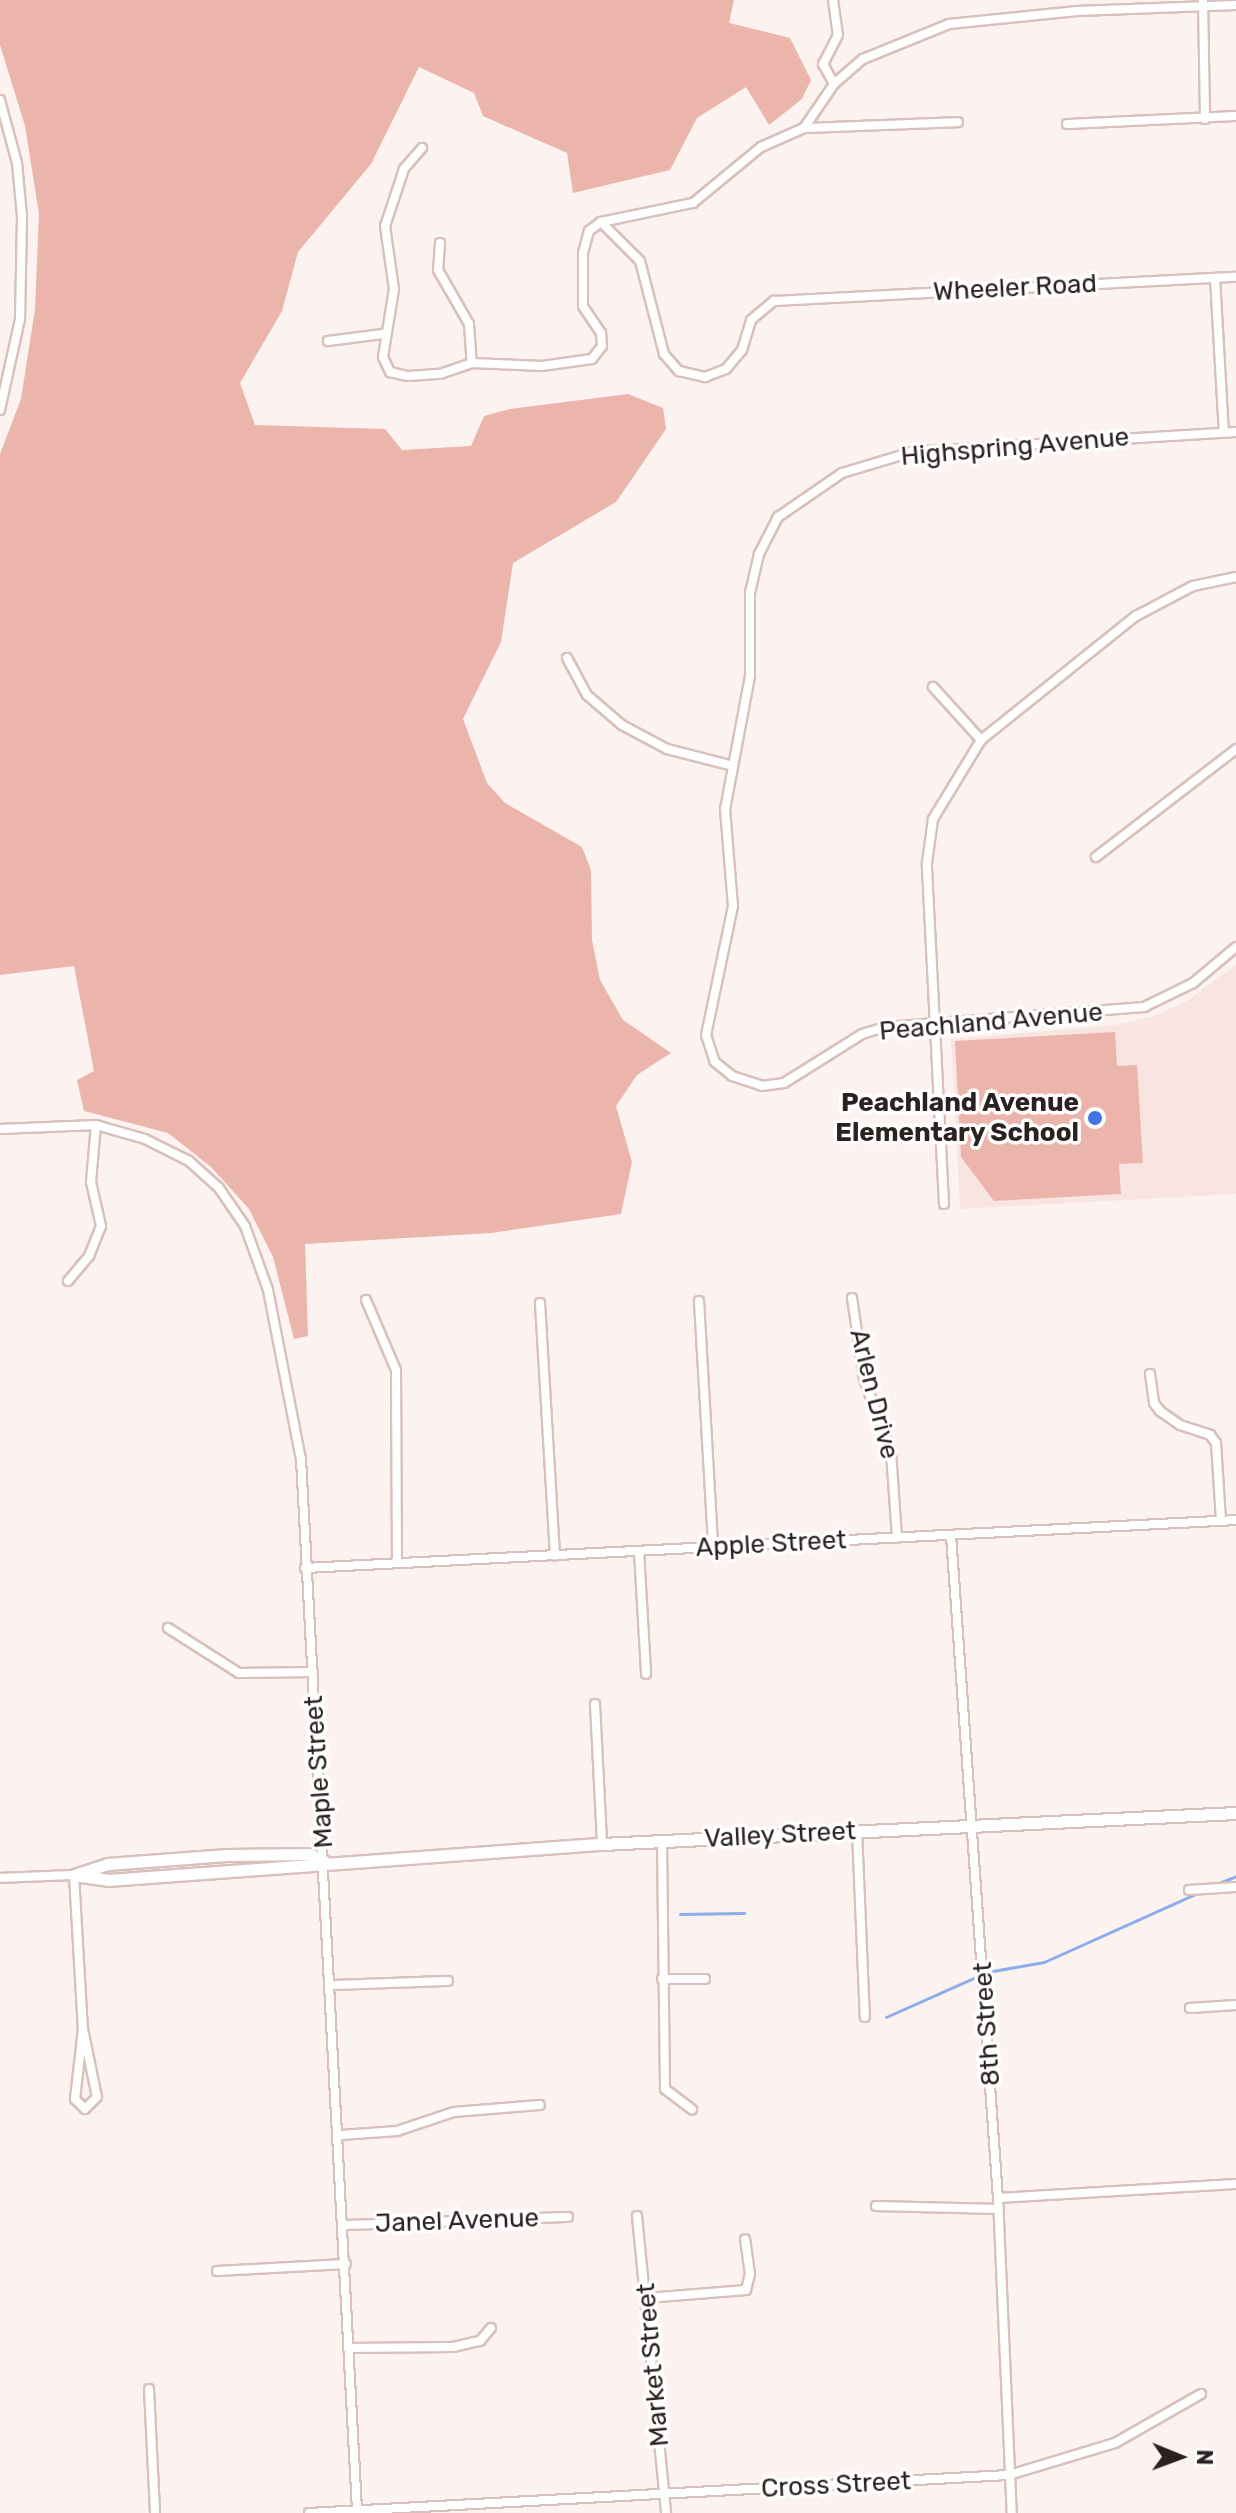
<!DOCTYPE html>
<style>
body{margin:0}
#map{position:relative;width:1236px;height:2513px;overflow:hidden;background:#fcf3f1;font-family:Rubik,sans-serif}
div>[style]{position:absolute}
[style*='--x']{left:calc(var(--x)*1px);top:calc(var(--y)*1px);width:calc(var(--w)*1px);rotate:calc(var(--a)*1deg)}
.built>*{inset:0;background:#f8e5e1}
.green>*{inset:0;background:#ebb5ab}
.stream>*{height:3px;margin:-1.5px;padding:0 1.5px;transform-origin:1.5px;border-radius:1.5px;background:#8cacea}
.roads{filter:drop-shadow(2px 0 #d8c1bc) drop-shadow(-2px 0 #d8c1bc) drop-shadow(0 2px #d8c1bc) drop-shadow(0 -2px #d8c1bc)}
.street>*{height:8px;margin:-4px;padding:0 4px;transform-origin:4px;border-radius:4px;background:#fff}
.secondary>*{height:11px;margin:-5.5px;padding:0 5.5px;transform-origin:5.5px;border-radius:5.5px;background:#fff}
.dots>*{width:22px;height:22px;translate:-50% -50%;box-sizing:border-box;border:4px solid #fff;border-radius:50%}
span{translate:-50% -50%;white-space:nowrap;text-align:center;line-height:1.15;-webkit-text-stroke:7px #fff;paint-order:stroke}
.street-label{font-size:26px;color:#2a2120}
.poi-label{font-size:26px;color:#2a2120;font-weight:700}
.right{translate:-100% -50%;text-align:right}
.north{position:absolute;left:1140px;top:2417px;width:80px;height:80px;-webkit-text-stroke:6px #fff;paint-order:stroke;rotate:91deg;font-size:22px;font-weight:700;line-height:32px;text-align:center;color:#2a2120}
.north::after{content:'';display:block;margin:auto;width:28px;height:36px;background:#2a2120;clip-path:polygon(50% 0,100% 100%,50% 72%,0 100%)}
</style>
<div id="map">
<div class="built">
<div style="clip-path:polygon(1236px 965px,1236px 1194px,960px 1209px,951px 1039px,1115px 1025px,1150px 1017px,1184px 1003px)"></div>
</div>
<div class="green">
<div style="clip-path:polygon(0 0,734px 0,729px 23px,790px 38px,811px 80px,802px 99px,769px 125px,746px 87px,697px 118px,670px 170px,573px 193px,567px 153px,483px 116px,474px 93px,419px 67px,371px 164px,298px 252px,282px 311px,240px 383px,255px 425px,385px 429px,402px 450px,471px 446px,484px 416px,510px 409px,628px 394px,663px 408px,666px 429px,616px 502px,513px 563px,501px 642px,463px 719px,487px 783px,505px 803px,582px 847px,591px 870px,592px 940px,600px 980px,623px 1020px,671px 1053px,637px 1075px,616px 1106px,632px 1162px,621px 1214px,491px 1233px,305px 1244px,308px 1336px,294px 1339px,273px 1257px,249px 1209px,211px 1167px,168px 1133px,84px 1111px,77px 1080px,94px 1071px,74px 966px,0 975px,0 454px,21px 399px,35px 309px,39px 214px,25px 126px,0 45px)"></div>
<div style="clip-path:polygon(1115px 1032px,1117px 1066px,1137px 1065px,1143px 1163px,1119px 1164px,1121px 1194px,994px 1201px,961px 1157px,955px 1041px)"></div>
</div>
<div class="stream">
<div style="--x:1214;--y:1885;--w:24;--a:-22"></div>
<div style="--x:680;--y:1914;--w:64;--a:-0.9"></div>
<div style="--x:886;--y:2017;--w:111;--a:-24"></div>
<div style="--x:987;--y:1972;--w:58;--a:-10"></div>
<div style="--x:1044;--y:1962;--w:171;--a:-24.2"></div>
</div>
<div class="roads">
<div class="street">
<div style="--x:833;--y:0;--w:35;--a:82"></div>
<div style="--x:838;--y:35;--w:33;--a:117"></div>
<div style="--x:823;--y:64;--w:23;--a:61"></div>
<div style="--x:1203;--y:0;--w:119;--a:89"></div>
<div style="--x:0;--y:100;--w:65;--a:74.9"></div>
<div style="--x:17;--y:163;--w:53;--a:84.6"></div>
<div style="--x:22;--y:216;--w:103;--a:91.1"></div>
<div style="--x:20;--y:319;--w:93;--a:102.4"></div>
<div style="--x:1067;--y:124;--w:169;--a:-2.7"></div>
<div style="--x:804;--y:128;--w:53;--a:-55.7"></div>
<div style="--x:834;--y:84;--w:38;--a:-41"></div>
<div style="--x:863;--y:59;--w:93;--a:-22.1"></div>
<div style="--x:949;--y:24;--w:129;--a:-5.8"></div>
<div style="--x:1077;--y:11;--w:159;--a:-2.2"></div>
<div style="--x:422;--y:148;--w:28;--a:131"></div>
<div style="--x:404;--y:169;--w:60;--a:108.4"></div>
<div style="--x:385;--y:226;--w:64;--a:81.9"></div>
<div style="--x:394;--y:289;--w:69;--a:99.2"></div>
<div style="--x:383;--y:357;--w:17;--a:65"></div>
<div style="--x:390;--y:372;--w:18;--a:13"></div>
<div style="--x:408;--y:376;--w:32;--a:-4"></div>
<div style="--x:440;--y:374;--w:34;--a:-19"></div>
<div style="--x:472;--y:363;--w:70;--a:2.5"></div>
<div style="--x:542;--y:366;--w:50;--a:-8"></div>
<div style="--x:592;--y:359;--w:16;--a:-52"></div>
<div style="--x:602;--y:346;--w:13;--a:-94"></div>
<div style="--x:601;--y:333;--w:32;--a:-124"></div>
<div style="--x:583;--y:306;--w:53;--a:-90"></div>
<div style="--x:583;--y:253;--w:23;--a:-75"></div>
<div style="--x:589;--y:231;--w:15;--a:-37"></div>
<div style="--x:601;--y:222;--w:94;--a:-11.7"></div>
<div style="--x:693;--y:203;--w:88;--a:-39.5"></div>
<div style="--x:761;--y:147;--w:47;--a:-23.8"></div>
<div style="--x:804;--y:128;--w:154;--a:-2.2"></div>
<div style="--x:601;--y:222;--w:55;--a:45"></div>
<div style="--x:640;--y:261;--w:96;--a:75.5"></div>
<div style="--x:664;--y:354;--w:23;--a:49"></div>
<div style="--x:679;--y:371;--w:27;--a:13"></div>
<div style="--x:705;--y:377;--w:22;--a:-21"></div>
<div style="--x:726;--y:369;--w:25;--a:-50"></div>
<div style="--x:742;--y:350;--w:31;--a:-73"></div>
<div style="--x:751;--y:320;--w:30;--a:-40"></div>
<div style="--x:774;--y:301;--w:463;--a:-3"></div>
<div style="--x:440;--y:243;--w:27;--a:94"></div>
<div style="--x:438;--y:270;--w:62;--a:60.1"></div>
<div style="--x:469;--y:324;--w:39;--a:86"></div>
<div style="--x:1215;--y:278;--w:154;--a:86.7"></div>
<div style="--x:328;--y:341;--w:55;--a:-7.3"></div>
<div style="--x:1236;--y:432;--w:325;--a:176.5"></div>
<div style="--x:912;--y:452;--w:73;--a:163.3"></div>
<div style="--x:842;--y:473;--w:78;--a:145.5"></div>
<div style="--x:778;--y:517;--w:42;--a:117.2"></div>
<div style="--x:759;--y:554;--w:39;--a:103"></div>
<div style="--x:750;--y:592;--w:84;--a:90"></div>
<div style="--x:750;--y:676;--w:135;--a:100.6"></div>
<div style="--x:725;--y:809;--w:97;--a:85.3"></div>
<div style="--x:733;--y:906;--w:132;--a:101.8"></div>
<div style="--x:706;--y:1035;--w:28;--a:72"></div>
<div style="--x:715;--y:1062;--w:22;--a:39"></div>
<div style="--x:732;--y:1076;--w:32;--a:18"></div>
<div style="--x:762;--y:1086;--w:22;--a:-8"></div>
<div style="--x:784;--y:1083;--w:92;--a:-32.1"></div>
<div style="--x:862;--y:1034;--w:24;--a:-17"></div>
<div style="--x:885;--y:1027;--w:260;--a:-4.4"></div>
<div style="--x:1144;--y:1007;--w:55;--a:-26.1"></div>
<div style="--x:1193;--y:983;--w:56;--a:-39.9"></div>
<div style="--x:567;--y:658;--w:42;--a:61.6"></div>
<div style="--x:587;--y:695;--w:46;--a:40.6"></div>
<div style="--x:622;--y:725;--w:51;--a:28.1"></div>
<div style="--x:667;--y:749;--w:65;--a:14.3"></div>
<div style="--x:933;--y:687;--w:72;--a:47.8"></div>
<div style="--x:1096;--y:857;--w:177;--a:-37.6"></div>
<div style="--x:0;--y:1129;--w:96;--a:-2.4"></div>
<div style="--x:96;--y:1125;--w:51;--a:15.9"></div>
<div style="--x:145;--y:1139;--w:49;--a:26.6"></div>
<div style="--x:189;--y:1161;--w:40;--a:42"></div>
<div style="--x:219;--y:1188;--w:46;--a:55.6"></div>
<div style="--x:245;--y:1226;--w:68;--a:70.2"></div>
<div style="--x:268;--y:1290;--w:172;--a:79"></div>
<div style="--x:301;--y:1459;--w:1053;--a:86.95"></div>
<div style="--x:944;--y:1204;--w:341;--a:-92.9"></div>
<div style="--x:927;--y:863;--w:44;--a:-82.2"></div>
<div style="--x:933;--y:819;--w:92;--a:-58.7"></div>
<div style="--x:981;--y:740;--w:198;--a:-38.7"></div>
<div style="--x:1136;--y:616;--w:64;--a:-27.8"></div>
<div style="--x:1193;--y:586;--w:44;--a:-11.8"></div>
<div style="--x:68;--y:1281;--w:33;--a:-50"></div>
<div style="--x:89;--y:1256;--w:32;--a:-68"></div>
<div style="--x:101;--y:1226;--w:45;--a:-102.8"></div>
<div style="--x:91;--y:1182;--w:57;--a:-85"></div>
<div style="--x:852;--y:1298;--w:82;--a:81.6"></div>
<div style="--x:864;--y:1379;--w:78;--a:69.7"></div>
<div style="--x:891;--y:1452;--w:86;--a:86"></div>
<div style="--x:366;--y:1300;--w:76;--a:66.8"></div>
<div style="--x:396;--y:1370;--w:193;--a:89.7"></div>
<div style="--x:699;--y:1301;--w:246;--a:86.7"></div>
<div style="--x:540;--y:1303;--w:253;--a:86.6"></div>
<div style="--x:1150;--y:1374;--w:29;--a:82"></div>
<div style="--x:1154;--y:1403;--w:10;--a:53"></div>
<div style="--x:1160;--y:1411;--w:24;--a:35"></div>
<div style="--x:1180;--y:1425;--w:32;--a:18"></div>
<div style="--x:1210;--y:1435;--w:10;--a:53"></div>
<div style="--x:1216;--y:1443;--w:78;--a:86.3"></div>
<div style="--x:951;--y:1535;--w:665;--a:85.95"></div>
<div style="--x:998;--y:2198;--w:315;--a:87.5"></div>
<div style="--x:639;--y:1551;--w:123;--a:86.7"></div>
<div style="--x:305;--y:1568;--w:932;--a:-2.95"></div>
<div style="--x:168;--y:1628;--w:84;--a:32.4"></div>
<div style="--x:239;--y:1673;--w:74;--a:-0.8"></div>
<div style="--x:595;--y:1704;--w:140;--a:87.1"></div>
<div style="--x:857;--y:1830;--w:187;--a:87.6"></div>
<div style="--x:662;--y:1842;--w:247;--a:89.3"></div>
<div style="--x:665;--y:2089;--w:34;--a:37"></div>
<div style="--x:0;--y:1878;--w:74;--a:-2.3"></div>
<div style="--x:74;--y:1875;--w:154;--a:86.7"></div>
<div style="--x:83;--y:2029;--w:69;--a:78.4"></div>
<div style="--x:97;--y:2097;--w:17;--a:135"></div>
<div style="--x:85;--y:2109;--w:14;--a:-135"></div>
<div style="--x:75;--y:2099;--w:70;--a:-83.5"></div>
<div style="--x:1189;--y:1890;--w:47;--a:-3.7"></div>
<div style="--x:662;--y:1979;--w:43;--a:0"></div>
<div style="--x:331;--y:1985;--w:117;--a:-2"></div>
<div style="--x:1190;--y:2008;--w:46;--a:-3.7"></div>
<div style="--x:341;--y:2135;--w:56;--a:-4.1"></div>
<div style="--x:397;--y:2131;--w:60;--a:-18.4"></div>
<div style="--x:454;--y:2112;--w:86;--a:-4.7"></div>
<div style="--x:998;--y:2198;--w:238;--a:-3.4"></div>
<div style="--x:876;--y:2206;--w:123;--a:1.4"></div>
<div style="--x:637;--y:2216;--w:298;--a:84.4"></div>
<div style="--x:345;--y:2225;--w:223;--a:-2.1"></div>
<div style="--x:217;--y:2271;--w:129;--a:-3.1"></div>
<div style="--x:647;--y:2298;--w:99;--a:-4.6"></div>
<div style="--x:746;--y:2290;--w:16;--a:-76"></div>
<div style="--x:750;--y:2274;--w:35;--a:-98"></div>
<div style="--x:350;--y:2348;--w:103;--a:-0.6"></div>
<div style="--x:453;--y:2347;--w:28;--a:-13"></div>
<div style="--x:480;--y:2341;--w:17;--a:-50"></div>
<div style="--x:149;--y:2389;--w:124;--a:87.2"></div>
<div style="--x:309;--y:2513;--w:701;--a:-3.11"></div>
<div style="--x:1009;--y:2475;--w:111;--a:-16.8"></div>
<div style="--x:1115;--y:2443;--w:99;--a:-29.7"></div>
</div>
<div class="secondary">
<div style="--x:77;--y:1874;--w:32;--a:-18"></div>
<div style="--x:107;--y:1864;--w:120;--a:-4.3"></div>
<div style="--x:227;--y:1855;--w:82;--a:-0.7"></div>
<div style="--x:309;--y:1854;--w:17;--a:25"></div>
<div style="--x:74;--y:1875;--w:34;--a:8"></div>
<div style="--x:108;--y:1880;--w:495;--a:-4.2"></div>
<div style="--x:602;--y:1844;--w:635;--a:-2.8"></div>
</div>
</div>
<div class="dots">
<div style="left:1095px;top:1118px;background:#4274e5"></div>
</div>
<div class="street-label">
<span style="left:1015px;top:288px;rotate:-3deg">Wheeler Road</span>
<span style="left:1015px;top:447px;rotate:-5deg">Highspring Avenue</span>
<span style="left:991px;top:1022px;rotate:-5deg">Peachland Avenue</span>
<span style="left:874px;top:1394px;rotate:76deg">Arlen Drive</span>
<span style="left:771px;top:1544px;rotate:-3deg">Apple Street</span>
<span style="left:319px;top:1772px;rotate:-94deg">Maple Street</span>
<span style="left:780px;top:1835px;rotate:-3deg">Valley Street</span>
<span style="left:987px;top:2024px;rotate:-94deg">8th Street</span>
<span style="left:457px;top:2221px;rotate:-2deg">Janel Avenue</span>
<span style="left:653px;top:2365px;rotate:-95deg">Market Street</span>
<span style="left:836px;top:2485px;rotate:-3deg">Cross Street</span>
</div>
<div class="poi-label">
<span class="right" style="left:1079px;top:1118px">Peachland Avenue<br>Elementary School</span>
</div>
<div class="north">N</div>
</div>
